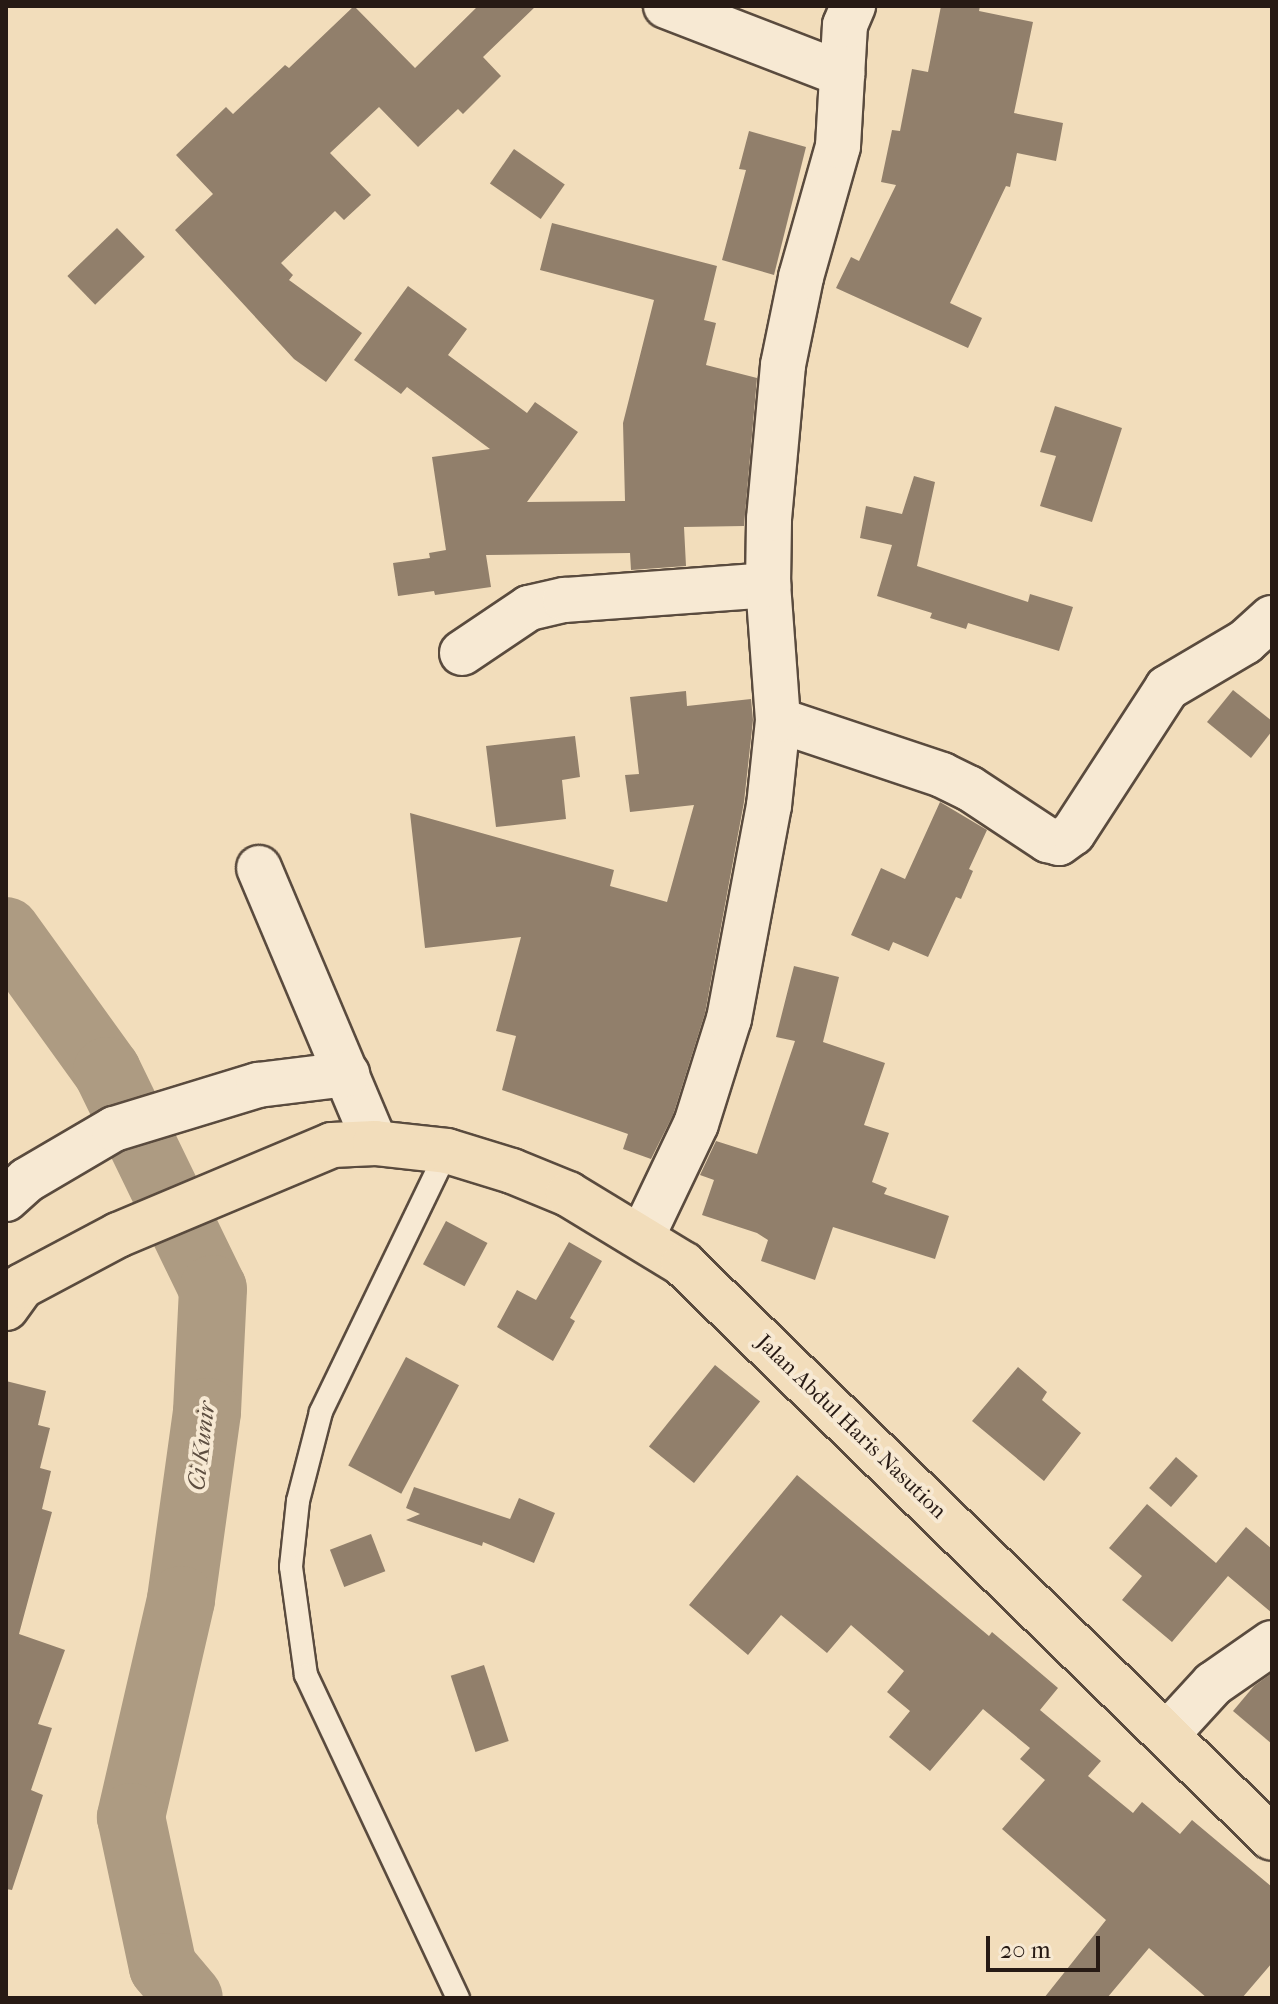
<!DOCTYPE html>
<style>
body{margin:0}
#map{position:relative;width:1278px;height:2004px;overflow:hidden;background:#f2ddbb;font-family:"IM FELL French Canon",serif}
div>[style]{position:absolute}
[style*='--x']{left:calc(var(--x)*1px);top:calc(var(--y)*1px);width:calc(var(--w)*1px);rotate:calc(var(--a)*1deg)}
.river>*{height:68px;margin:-34px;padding:0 34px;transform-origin:34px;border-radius:34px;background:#ad9b82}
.building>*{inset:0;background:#917f6b;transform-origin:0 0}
.roads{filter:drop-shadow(2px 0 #5a4b3e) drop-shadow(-2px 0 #5a4b3e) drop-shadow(0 2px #5a4b3e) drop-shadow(0 -2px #5a4b3e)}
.service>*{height:22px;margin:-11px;padding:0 11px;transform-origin:11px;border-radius:11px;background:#f7e9d3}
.minor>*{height:44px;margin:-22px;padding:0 22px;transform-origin:22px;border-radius:22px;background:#f7e9d3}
.primary>*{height:44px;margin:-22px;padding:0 22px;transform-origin:22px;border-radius:22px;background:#f2ddbb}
span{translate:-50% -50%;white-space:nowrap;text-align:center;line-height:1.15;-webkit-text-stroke:8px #f7e9d3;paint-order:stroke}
.street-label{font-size:22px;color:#271a14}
.water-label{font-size:24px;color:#5d4e40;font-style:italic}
.frame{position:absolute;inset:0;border:8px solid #271a14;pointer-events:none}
.scale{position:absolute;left:986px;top:1936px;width:114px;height:36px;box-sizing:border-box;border:4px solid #271a14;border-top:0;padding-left:10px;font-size:24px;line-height:28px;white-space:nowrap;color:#271a14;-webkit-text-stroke:6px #f7e9d3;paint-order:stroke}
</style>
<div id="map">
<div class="river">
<div style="--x:6;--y:931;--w:173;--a:54.2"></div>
<div style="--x:107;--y:1071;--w:242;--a:64.1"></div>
<div style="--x:213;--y:1289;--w:123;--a:92.8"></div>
<div style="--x:207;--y:1412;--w:190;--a:97.9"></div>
<div style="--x:181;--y:1600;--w:223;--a:103"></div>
<div style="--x:131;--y:1817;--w:153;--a:78"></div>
<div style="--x:163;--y:1967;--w:40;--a:50"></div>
</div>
<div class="building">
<div style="clip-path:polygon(354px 6px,415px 68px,478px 6px,536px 6px,483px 57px,501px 76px,463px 114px,458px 109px,418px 147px,379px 107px,330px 153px,371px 195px,344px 220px,335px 211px,281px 263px,293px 275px,289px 280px,362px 333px,326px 382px,294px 359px,175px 230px,213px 194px,176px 155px,226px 107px,233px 114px,285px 65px,289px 68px)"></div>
<div style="clip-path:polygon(941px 6px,980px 6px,979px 11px,1033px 22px,1014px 113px,1063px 123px,1056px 161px,1017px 153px,1010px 187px,1006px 186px,950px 303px,982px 318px,968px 348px,836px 288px,851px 257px,859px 261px,896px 185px,881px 182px,892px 130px,900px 131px,912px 69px,928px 72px)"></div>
<div style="clip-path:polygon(749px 131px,806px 147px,774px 275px,722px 260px,746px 170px,739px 169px)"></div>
<div style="left:514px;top:149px;width:62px;height:42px;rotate:35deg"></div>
<div style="clip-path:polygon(552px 223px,717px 266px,704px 320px,716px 323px,706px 365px,757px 378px,744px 526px,684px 527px,686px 566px,631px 570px,630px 553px,486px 555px,491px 587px,435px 595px,434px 591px,398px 596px,393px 563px,430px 558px,429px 553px,446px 550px,432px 457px,490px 449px,407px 387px,401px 394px,354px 360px,408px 286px,467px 329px,448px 355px,527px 413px,535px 402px,578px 432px,527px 502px,625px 501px,623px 423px,654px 300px,540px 270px)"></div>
<div style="left:117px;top:228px;width:40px;height:69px;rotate:46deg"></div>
<div style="clip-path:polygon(1055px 406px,1122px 428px,1092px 522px,1040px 506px,1056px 456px,1040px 452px)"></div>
<div style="clip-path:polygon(914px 476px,935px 482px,917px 566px,1028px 602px,1030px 594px,1073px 607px,1059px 651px,968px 623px,966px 629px,930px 618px,932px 613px,877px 596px,892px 545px,860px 538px,866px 506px,902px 514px)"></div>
<div style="clip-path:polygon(1233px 690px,1272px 721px,1272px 731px,1251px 758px,1207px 722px)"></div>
<div style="clip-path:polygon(686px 691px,687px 706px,751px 699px,753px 720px,744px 802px,705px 1013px,673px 1115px,651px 1159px,623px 1149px,628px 1134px,502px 1090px,516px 1036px,496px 1031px,521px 937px,425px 948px,410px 813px,614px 870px,610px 886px,667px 902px,694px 805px,630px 812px,625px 775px,639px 774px,630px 697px)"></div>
<div style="clip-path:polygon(575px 736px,580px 777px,562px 780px,566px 819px,496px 827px,486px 746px)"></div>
<div style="clip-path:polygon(940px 802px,987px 830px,969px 869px,973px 871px,961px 899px,956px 897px,928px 957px,893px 942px,889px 951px,851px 935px,881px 868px,905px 879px)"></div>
<div style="clip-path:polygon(794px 966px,839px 977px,823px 1042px,885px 1063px,864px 1125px,889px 1133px,872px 1182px,887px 1188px,884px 1194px,949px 1216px,935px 1259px,833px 1227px,815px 1280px,761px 1261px,768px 1240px,757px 1233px,702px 1215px,714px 1180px,700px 1175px,716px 1141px,757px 1154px,795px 1041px,776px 1037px)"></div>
<div style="left:446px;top:1221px;width:47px;height:49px;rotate:28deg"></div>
<div style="clip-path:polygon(569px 1242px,602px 1261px,570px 1318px,575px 1321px,553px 1361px,497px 1327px,517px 1290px,536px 1300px)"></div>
<div style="left:406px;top:1357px;width:60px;height:123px;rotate:28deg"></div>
<div style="left:715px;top:1365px;width:58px;height:105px;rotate:39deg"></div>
<div style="clip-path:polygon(1018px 1367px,1047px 1392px,1042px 1400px,1081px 1433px,1044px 1481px,972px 1421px)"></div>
<div style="clip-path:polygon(6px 1381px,46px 1391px,38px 1425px,50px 1428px,40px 1468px,51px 1471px,42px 1509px,52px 1512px,19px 1634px,65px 1650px,38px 1724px,52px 1728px,31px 1790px,43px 1795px,12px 1890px,6px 1889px)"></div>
<div style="left:1176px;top:1457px;width:29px;height:41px;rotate:41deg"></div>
<div style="clip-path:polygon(797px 1475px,989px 1636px,992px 1632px,1058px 1688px,1040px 1710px,1101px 1761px,1088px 1776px,1133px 1813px,1142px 1802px,1180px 1834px,1192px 1820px,1272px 1887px,1272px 1963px,1242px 1998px,1207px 1998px,1149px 1948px,1107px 1998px,1044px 1998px,1106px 1920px,1002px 1829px,1045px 1780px,1020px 1759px,1030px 1748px,983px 1709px,930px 1771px,889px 1737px,910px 1711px,887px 1692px,904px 1671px,851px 1625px,827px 1653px,781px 1615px,748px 1655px,689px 1605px)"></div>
<div style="clip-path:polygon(414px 1487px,510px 1519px,519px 1498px,555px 1513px,534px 1563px,483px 1542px,482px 1546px,406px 1520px,420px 1514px,406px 1508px)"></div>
<div style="clip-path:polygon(1147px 1504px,1216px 1563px,1246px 1527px,1272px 1549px,1272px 1613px,1228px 1576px,1172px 1642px,1122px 1600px,1142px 1576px,1109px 1548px)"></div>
<div style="left:371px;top:1534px;width:40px;height:44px;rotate:69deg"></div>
<div style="left:484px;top:1665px;width:80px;height:35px;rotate:72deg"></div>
<div style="clip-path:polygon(1272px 1673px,1272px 1744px,1233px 1711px,1254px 1686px)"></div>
</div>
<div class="roads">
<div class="service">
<div style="--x:447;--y:1151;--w:290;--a:115.8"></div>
<div style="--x:321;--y:1412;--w:92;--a:104.5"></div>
<div style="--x:298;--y:1501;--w:66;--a:96.1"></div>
<div style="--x:291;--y:1567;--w:109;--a:82.1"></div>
<div style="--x:306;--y:1675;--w:357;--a:64.8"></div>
</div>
<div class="minor">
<div style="--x:666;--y:6;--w:189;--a:21.1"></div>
<div style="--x:462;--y:653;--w:81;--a:-33.9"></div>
<div style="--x:529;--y:608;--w:37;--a:-13"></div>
<div style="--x:565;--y:600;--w:204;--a:-4.2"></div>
<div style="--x:778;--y:720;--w:173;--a:18.5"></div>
<div style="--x:942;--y:775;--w:30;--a:26"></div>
<div style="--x:969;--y:788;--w:95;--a:33.4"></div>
<div style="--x:1048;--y:840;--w:11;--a:15"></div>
<div style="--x:1059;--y:843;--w:17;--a:-36"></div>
<div style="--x:1073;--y:833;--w:173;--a:-57"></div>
<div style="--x:1167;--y:688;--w:91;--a:-30.5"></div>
<div style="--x:1245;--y:642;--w:36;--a:-42"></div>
<div style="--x:259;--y:868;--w:298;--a:67.1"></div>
<div style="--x:6;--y:1199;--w:28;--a:-42"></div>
<div style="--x:27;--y:1180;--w:101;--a:-30.4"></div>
<div style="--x:114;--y:1129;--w:151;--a:-17"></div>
<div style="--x:258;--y:1085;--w:90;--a:-7"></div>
<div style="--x:642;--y:1237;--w:125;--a:-64.5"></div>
<div style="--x:696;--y:1124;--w:110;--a:-72.6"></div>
<div style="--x:729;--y:1019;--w:217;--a:-79.4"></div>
<div style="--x:769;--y:806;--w:86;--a:-84"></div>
<div style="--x:778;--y:720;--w:135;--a:-94.2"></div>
<div style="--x:768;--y:585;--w:66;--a:-89.1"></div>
<div style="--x:769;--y:519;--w:155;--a:-84.8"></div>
<div style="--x:783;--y:365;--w:90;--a:-78.4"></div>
<div style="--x:801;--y:277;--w:136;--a:-74.2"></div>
<div style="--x:838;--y:146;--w:121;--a:-86.7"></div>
<div style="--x:845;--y:25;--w:21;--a:-67"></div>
<div style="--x:1168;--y:1733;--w:67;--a:-47.4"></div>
<div style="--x:1213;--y:1684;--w:72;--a:-34.8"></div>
</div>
<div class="primary">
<div style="--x:6;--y:1308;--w:27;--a:-54"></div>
<div style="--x:22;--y:1286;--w:109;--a:-28"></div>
<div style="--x:118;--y:1235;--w:232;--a:-22.8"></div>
<div style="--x:332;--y:1145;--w:43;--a:-2.7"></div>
<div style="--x:375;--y:1143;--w:72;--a:6.3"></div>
<div style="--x:447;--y:1151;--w:68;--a:17.1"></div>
<div style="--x:512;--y:1171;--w:61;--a:22.3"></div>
<div style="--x:568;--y:1194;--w:135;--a:31.3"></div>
<div style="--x:683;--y:1264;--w:822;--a:44.26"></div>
</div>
</div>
<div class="street-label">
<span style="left:851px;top:1427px;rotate:44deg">Jalan Abdul Haris Nasution</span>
</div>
<div class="water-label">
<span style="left:202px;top:1446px;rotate:-83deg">Ci Kunir</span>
</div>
<div class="frame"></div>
<div class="scale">20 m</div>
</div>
